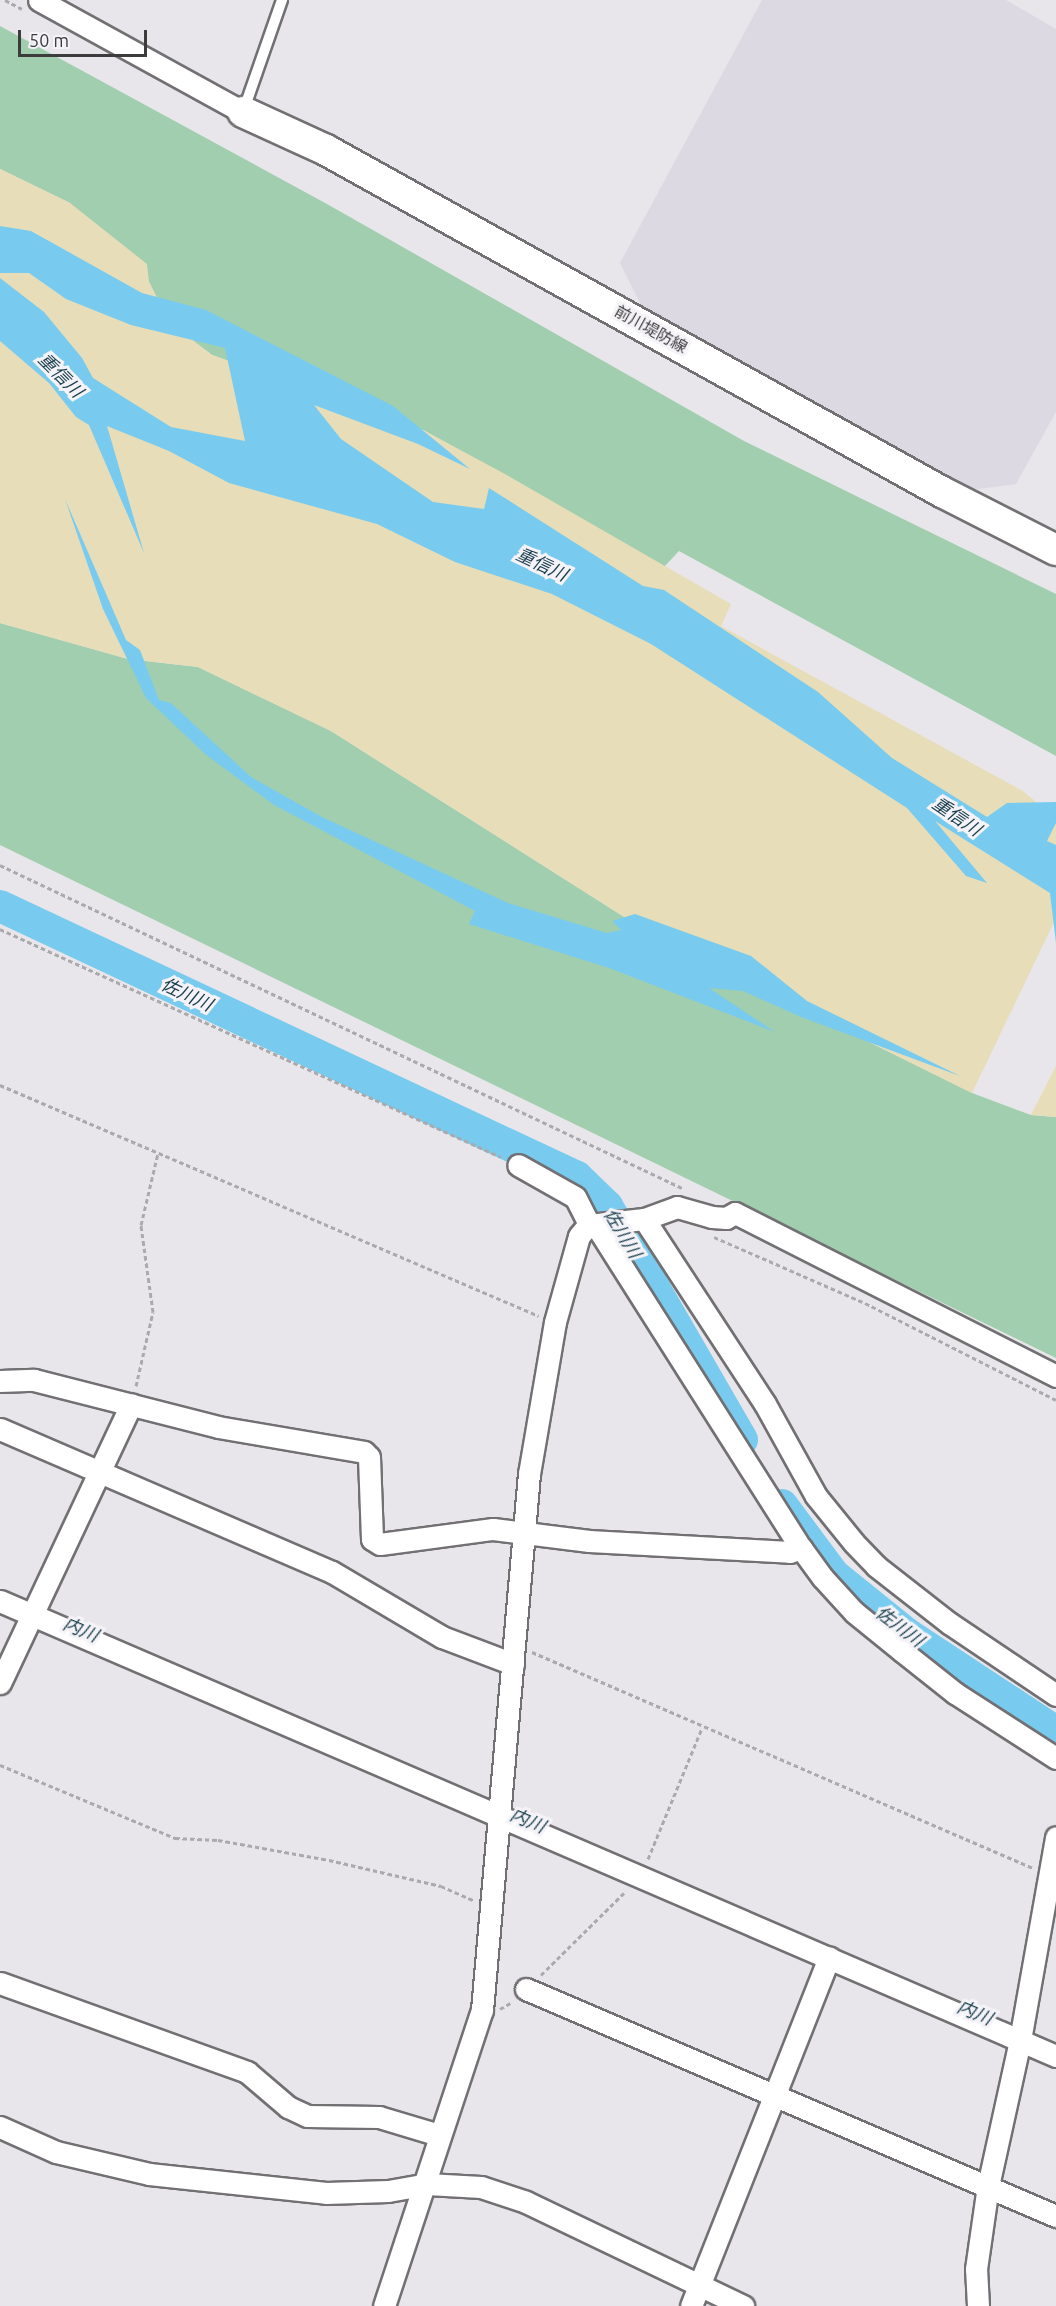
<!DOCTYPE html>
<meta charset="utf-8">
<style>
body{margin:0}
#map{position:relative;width:1056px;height:2306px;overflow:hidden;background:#e8e6ea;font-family:Ubuntu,"Noto Sans JP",sans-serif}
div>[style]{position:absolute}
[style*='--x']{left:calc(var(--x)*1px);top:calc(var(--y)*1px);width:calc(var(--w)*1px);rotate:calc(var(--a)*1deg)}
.built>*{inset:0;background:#ddd9e3}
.green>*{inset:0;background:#a1ceaf}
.sand>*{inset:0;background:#e7ddb8}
.water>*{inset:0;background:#78cbee}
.river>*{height:32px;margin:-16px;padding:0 16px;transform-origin:16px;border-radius:16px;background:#78cbee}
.path>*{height:3px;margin-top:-1.5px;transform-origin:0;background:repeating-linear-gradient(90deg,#aaa9ac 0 4.5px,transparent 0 7.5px)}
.roads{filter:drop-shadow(2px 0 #727073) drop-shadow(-2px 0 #727073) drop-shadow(0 2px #727073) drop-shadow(0 -2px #727073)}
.lane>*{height:10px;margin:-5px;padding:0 5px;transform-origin:5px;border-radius:5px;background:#fff}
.street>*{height:21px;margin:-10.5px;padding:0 10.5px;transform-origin:10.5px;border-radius:10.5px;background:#fff}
.secondary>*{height:30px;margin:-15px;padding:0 15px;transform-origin:15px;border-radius:15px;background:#fff}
span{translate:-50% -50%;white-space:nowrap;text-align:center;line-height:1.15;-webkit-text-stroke:6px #f5f3f7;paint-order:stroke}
.street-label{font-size:16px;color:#3c3c3d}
.water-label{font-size:18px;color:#183e4d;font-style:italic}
.scale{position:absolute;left:18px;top:30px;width:129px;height:27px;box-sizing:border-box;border:3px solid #3c3c3d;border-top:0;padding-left:8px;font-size:18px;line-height:21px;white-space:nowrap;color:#3c3c3d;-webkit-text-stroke:4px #f5f3f7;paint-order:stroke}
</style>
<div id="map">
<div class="built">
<div style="clip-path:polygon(762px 0,1006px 0,1056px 29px,1056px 412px,1016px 484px,972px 490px,642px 307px,620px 263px)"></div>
</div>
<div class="green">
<div style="clip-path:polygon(0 26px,327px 204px,744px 441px,1056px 594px,1056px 756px,679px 551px,664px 567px,425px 431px,212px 355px,183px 333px,161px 306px,149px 282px,70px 203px,0 169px)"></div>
<div style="clip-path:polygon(0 623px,128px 659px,198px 667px,331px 731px,651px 934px,972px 1093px,1031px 1115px,1056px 1117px,1056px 1358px,0 845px)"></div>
</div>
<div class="sand">
<div style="clip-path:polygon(0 169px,70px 203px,147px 264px,149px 282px,161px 306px,183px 333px,212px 355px,425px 431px,505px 474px,731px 604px,721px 626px,1023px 791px,1056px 819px,1056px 918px,972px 1093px,651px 934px,331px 731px,198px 667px,128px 659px,0 623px)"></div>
<div style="clip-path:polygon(1056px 1066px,1056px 1117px,1031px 1115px)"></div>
</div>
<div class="water">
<div style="clip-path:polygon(0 226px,31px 231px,142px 293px,206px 310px,393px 406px,470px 469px,418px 444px,314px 405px,341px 439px,433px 502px,484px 509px,489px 488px,643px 586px,664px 590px,818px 692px,892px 758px,987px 817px,1007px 803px,1056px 802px,1056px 823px,1047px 841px,1056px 845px,1056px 943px,1050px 893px,935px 821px,987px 883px,966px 876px,907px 808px,651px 644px,552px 594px,455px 562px,377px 524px,229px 483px,169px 451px,107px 426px,144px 553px,89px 425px,76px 417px,49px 383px,0 341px,0 278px,44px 312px,82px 358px,93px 378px,171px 427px,245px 441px,225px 348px,131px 325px,66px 299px,29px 273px,0 273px)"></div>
<div style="clip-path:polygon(65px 499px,126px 640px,140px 650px,159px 700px,171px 703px,251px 777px,322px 817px,508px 903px,607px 933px,621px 930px,612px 921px,635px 914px,751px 956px,807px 1001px,960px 1076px,801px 1017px,743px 991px,709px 988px,775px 1032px,609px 968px,469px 924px,475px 911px,274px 805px,205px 754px,146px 698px,103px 609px)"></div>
</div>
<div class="river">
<div style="--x:0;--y:906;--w:637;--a:25.16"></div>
<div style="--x:577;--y:1177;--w:42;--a:44"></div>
<div style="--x:607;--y:1206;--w:270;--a:60"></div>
<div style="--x:782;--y:1505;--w:87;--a:53.4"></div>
<div style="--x:834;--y:1575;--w:92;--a:38.9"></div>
<div style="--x:906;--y:1633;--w:180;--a:33.4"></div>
</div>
<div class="path">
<div style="--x:5;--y:0;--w:19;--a:28"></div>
<div style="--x:0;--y:865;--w:755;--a:25.34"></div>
<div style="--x:0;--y:929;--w:550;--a:24.47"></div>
<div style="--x:0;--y:1085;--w:586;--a:23.2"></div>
<div style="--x:714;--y:1237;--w:165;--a:23.6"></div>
<div style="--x:865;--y:1303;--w:214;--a:26.9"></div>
<div style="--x:136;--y:1386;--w:76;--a:-77.1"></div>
<div style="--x:153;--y:1312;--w:88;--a:-97.9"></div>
<div style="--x:141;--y:1225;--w:74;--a:-76.7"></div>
<div style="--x:532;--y:1652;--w:546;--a:23.32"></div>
<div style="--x:0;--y:1765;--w:190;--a:22.6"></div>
<div style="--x:175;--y:1838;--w:43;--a:2.7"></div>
<div style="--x:218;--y:1840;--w:113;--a:10.2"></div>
<div style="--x:329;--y:1860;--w:115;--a:13.1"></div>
<div style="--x:441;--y:1886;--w:35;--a:24"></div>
<div style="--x:648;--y:1859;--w:142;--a:-67.6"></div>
<div style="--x:541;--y:1975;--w:120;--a:-44.7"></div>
<div style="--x:500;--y:2009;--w:14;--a:-30"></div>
</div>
<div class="roads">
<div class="lane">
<div style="--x:243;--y:112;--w:119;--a:-70.8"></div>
</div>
<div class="street">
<div style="--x:39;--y:0;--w:233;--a:28.8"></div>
<div style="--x:644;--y:1219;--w:35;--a:-20"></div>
<div style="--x:677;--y:1207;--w:36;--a:16"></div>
<div style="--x:712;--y:1217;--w:14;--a:4"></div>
<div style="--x:726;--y:1218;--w:10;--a:-29"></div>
<div style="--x:735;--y:1213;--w:360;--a:26.9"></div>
<div style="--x:589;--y:1225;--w:55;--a:-6.2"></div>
<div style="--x:644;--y:1219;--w:221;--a:56.8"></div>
<div style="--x:765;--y:1404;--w:105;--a:61"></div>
<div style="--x:816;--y:1496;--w:60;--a:51"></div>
<div style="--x:854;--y:1543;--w:32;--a:46"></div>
<div style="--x:876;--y:1566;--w:93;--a:38"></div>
<div style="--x:949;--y:1623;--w:129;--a:33.9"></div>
<div style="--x:597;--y:1227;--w:380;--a:57.6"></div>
<div style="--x:801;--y:1548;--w:37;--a:54"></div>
<div style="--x:823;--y:1578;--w:46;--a:47.6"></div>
<div style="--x:854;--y:1612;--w:62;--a:39.1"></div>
<div style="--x:902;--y:1651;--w:68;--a:38.4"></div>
<div style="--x:955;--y:1693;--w:120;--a:32.8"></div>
<div style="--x:0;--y:1381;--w:34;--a:-2"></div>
<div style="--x:34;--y:1380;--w:190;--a:14.3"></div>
<div style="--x:218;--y:1427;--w:148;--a:9.7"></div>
<div style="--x:364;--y:1452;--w:7;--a:45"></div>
<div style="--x:369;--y:1457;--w:82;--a:87.9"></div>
<div style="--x:372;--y:1539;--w:9;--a:32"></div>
<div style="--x:380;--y:1544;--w:114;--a:-7.6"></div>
<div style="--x:493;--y:1529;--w:97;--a:7.1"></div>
<div style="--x:589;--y:1541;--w:201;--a:3.1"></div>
<div style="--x:790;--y:1552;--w:12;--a:-20"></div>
<div style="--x:0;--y:1429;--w:361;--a:23.3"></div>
<div style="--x:332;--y:1572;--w:128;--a:30.6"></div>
<div style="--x:442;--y:1637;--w:76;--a:20.8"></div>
<div style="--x:0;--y:1601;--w:1150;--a:23.31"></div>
<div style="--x:0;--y:1683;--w:308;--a:-64.8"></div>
<div style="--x:0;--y:1983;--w:263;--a:19.8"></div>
<div style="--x:247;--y:2072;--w:54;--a:40.5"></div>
<div style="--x:288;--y:2107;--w:21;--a:25"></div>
<div style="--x:307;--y:2116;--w:72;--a:0.8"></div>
<div style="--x:379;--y:2117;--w:63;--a:16.7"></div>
<div style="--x:526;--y:1989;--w:577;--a:23.19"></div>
<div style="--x:0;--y:2127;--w:61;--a:24.1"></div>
<div style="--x:56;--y:2152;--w:96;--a:13.3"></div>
<div style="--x:149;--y:2174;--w:178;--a:6.1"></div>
<div style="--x:326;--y:2193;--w:62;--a:-1.8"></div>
<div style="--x:388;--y:2191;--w:40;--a:-10"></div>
<div style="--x:427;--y:2184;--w:54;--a:3.2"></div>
<div style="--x:481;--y:2187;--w:47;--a:18.4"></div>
<div style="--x:526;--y:2202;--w:241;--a:25.6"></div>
<div style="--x:384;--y:2306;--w:312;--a:-71.7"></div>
<div style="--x:482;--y:2010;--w:538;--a:-84.99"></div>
<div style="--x:529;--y:1474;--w:154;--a:-80.3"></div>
<div style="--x:555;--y:1322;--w:89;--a:-74.4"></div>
<div style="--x:579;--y:1236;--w:16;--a:-50"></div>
<div style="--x:589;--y:1224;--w:30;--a:-117"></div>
<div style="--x:575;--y:1197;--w:65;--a:-150.7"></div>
<div style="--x:691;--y:2306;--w:375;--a:-68.4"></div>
<div style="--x:978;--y:2306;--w:37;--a:-93"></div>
<div style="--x:976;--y:2269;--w:84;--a:-81.8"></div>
<div style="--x:988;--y:2186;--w:149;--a:-77.6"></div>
<div style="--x:1020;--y:2040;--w:206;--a:-79.9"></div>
</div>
<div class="secondary">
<div style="--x:243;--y:112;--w:91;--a:24.6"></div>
<div style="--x:326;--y:150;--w:705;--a:29.04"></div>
<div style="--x:942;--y:492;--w:128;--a:27"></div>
</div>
</div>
<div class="street-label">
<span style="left:651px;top:329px;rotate:29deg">前川堤防線</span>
</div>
<div class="water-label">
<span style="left:61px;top:375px;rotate:45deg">重信川</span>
<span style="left:542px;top:564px;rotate:25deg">重信川</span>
<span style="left:957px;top:816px;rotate:34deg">重信川</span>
<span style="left:187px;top:994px;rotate:25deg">佐川川</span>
<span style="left:623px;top:1233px;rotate:59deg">佐川川</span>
<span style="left:900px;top:1626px;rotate:37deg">佐川川</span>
<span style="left:81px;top:1629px;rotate:23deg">内川</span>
<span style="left:528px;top:1820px;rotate:23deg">内川</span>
<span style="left:975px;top:2012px;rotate:23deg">内川</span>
</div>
<div class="scale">50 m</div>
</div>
